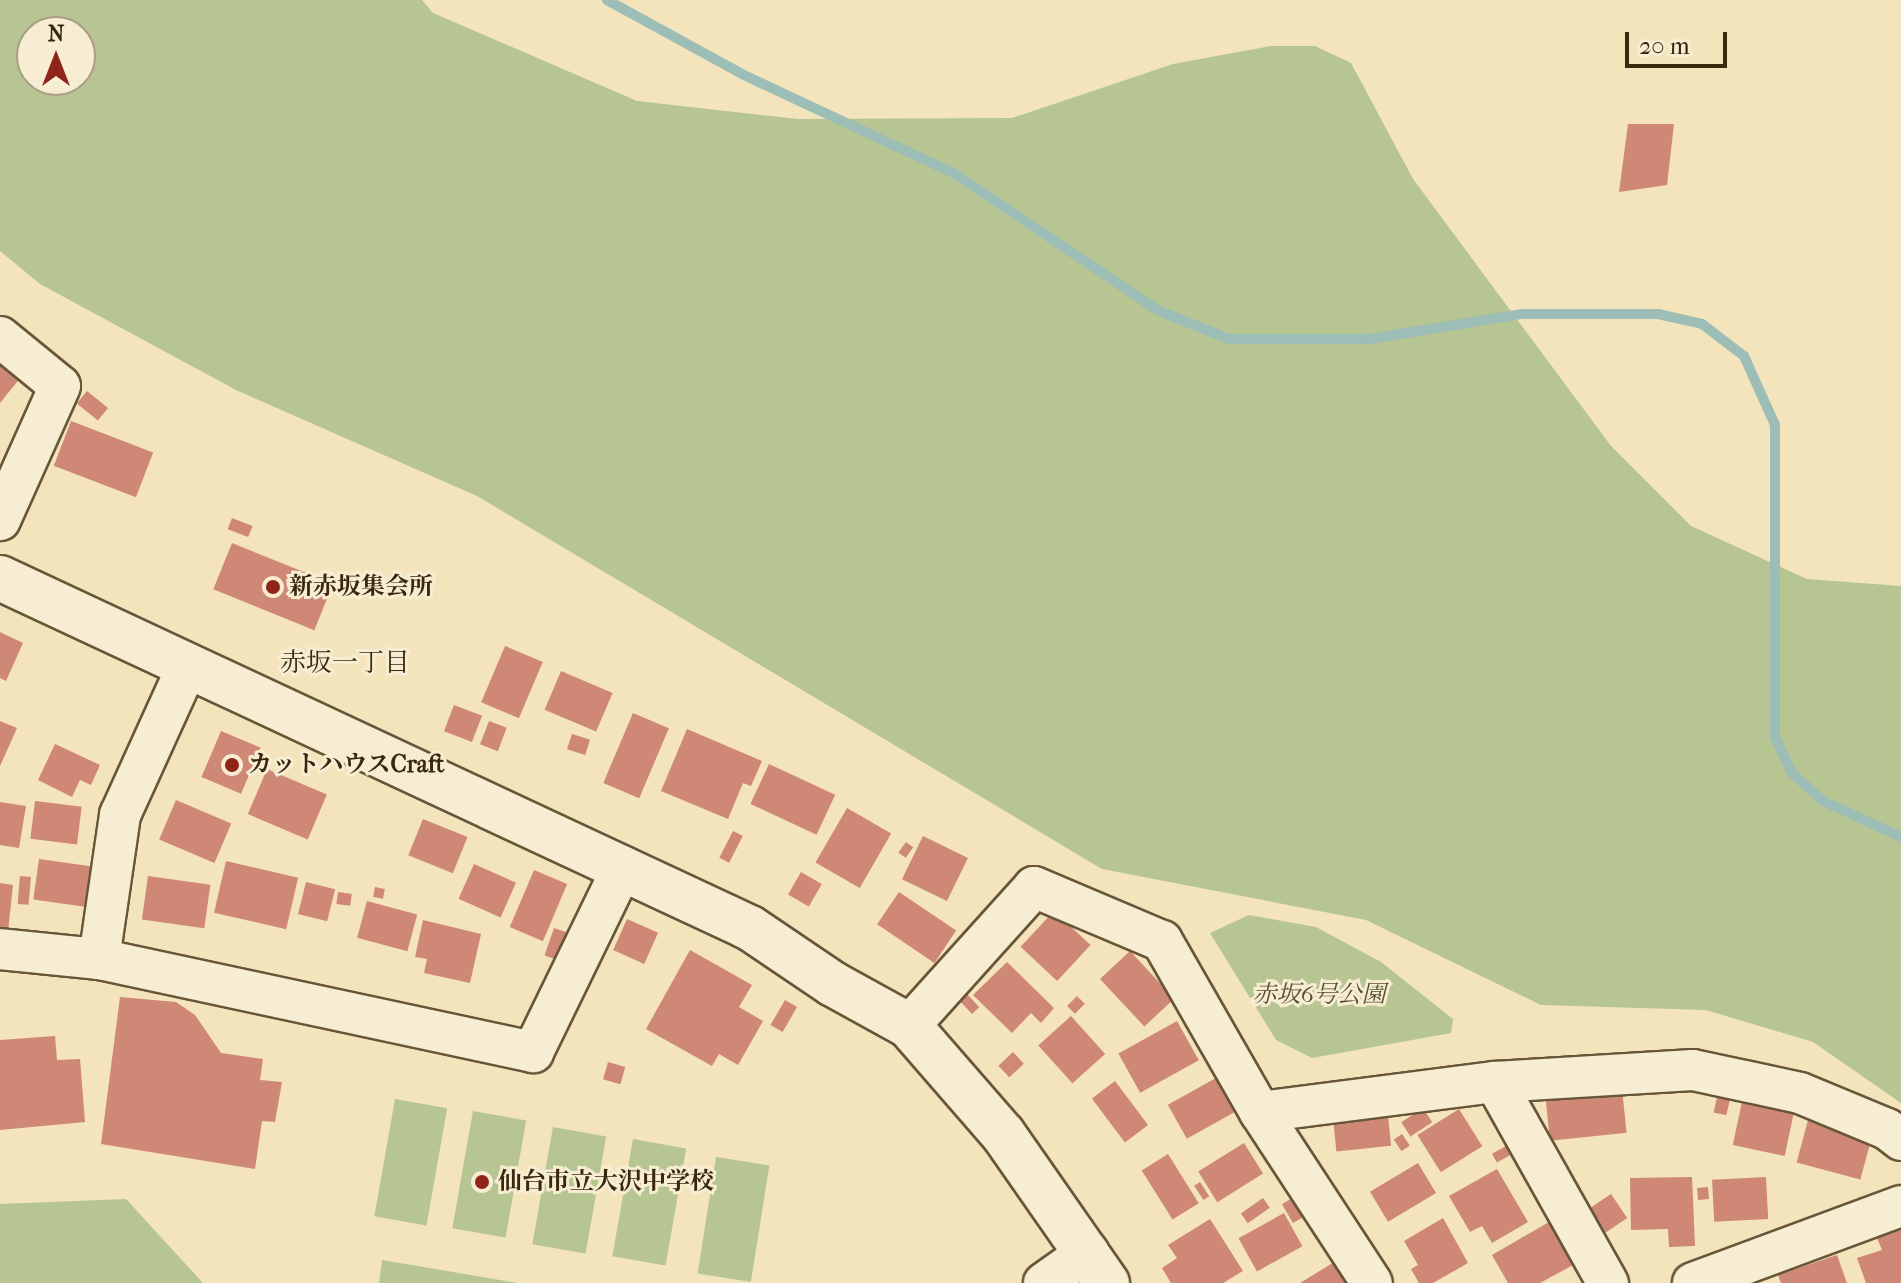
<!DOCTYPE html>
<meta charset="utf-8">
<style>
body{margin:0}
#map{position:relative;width:1901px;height:1283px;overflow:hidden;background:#f3e4bb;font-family:"IM FELL French Canon","Noto Serif JP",serif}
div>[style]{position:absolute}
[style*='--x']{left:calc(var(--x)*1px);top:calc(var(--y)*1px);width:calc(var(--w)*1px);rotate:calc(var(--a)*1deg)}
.green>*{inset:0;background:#b7c593;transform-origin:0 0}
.stream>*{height:10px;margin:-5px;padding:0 5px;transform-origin:5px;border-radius:5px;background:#9dbdb7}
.building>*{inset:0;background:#cf8776;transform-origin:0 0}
.roads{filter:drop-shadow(2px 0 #685639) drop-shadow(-2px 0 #685639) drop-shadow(0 2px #685639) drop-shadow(0 -2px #685639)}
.street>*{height:40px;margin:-20px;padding:0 20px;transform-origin:20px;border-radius:20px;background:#f7edd3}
.secondary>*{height:44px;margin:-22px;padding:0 22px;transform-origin:22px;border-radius:22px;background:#f7edd3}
.dots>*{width:22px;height:22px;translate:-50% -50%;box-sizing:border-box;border:4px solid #f7edd3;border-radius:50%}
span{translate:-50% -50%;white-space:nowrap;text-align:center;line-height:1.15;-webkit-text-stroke:6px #f7edd3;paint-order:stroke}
.poi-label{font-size:24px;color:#39270e;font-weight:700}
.left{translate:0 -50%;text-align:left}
.park-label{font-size:24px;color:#584e2f;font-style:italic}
.neighbourhood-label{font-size:26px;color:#39270e}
.north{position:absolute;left:16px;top:16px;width:80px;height:80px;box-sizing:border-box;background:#f7edd3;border:2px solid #ab9e84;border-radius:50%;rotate:0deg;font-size:22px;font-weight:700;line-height:32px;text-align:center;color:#39270e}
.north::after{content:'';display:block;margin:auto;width:28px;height:36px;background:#8f2418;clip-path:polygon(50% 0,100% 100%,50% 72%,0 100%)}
.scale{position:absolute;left:1625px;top:32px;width:102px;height:36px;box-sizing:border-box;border:4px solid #39270e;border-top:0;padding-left:10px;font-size:24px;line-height:28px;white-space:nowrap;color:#39270e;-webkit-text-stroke:6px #f7edd3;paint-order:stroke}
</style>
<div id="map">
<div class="green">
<div style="clip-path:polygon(evenodd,0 0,422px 0,433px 13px,637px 101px,798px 119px,1012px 118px,1173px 64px,1271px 46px,1315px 46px,1351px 63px,1413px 179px,1611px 446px,1691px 526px,1807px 579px,1901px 586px,1901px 1103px,1813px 1042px,1706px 1010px,1541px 1005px,1366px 920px,1102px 869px,477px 496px,236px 390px,40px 284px,0 251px,0 0,32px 32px,80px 32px,80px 80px,32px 80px,32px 32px)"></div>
<div style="clip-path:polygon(1249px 915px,1316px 927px,1381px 962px,1453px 1019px,1451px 1033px,1312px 1058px,1276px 1040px,1210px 933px)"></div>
<div style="left:395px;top:1099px;width:53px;height:119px;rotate:10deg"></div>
<div style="left:473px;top:1111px;width:54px;height:119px;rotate:10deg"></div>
<div style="left:553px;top:1127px;width:54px;height:119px;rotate:10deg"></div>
<div style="left:633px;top:1139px;width:54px;height:119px;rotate:10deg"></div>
<div style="left:716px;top:1157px;width:54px;height:118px;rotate:9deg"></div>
<div style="clip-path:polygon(126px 1199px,203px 1283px,0 1283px,0 1204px)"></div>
<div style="clip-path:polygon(382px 1260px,518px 1283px,379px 1283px)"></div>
</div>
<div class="stream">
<div style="--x:607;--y:0;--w:158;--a:28.7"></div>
<div style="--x:746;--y:76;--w:231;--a:25.1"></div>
<div style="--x:955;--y:174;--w:246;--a:33.9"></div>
<div style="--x:1159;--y:311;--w:75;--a:21.8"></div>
<div style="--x:1229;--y:339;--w:140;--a:0"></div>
<div style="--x:1369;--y:339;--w:154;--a:-9.3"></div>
<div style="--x:1521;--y:314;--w:137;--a:0"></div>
<div style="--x:1658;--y:314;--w:45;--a:12.8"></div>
<div style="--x:1702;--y:324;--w:53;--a:37.3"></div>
<div style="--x:1744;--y:356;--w:76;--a:65.8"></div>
<div style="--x:1775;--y:425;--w:312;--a:90"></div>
<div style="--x:1775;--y:737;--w:38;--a:65"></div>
<div style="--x:1791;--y:772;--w:43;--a:42.2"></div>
<div style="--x:1823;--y:801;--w:86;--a:24.8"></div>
</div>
<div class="building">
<div style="clip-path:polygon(1628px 124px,1674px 124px,1667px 185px,1619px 192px)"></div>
<div style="clip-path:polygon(0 360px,21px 377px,0 403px)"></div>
<div style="left:87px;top:391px;width:27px;height:16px;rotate:39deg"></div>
<div style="left:71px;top:421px;width:88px;height:48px;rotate:21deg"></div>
<div style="left:232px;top:518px;width:22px;height:12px;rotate:21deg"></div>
<div style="left:232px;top:543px;width:109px;height:50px;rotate:22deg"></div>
<div style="clip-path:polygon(0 632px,23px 643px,6px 681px,0 678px)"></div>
<div style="left:505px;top:646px;width:41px;height:61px;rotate:23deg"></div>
<div style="left:561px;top:671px;width:56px;height:42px;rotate:23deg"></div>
<div style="left:454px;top:705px;width:30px;height:28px;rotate:21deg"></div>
<div style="left:633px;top:713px;width:39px;height:76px;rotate:23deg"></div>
<div style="clip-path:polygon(0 721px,17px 728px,0 766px)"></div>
<div style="left:489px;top:721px;width:19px;height:25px;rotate:21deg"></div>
<div style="clip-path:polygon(687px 729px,762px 761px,751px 786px,743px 783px,728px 819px,661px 791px)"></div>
<div style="left:221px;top:731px;width:43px;height:50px;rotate:23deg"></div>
<div style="left:572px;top:734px;width:19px;height:16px;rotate:18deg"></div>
<div style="clip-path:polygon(55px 744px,100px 765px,91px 785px,80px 780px,72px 797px,38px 780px)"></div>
<div style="left:769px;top:764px;width:73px;height:44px;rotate:25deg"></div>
<div style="left:267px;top:769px;width:65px;height:49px;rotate:23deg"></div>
<div style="left:176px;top:800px;width:60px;height:43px;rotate:23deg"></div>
<div style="left:35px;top:801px;width:47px;height:38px;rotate:7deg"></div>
<div style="clip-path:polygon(0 802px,26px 806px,19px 848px,0 845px)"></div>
<div style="left:847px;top:808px;width:51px;height:63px;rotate:30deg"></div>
<div style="left:423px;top:819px;width:48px;height:39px;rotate:22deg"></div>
<div style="left:733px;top:831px;width:11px;height:30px;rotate:27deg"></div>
<div style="left:923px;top:836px;width:50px;height:48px;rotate:26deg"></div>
<div style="left:906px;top:842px;width:9px;height:13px;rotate:36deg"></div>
<div style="left:39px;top:859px;width:52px;height:41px;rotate:8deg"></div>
<div style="left:226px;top:861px;width:74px;height:53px;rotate:13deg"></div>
<div style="left:474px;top:864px;width:46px;height:38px;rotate:24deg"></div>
<div style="left:534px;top:870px;width:36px;height:62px;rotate:23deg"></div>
<div style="left:801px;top:872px;width:24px;height:26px;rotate:30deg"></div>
<div style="left:20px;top:876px;width:11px;height:28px;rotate:5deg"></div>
<div style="left:148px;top:876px;width:63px;height:44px;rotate:8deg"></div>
<div style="left:306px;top:882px;width:30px;height:33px;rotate:14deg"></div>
<div style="clip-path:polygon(0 883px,13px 885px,8px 932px,0 931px)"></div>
<div style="left:375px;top:887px;width:10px;height:10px;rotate:11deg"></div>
<div style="left:338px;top:892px;width:14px;height:12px;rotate:8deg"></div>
<div style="left:899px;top:892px;width:69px;height:39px;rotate:34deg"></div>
<div style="left:367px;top:901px;width:52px;height:38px;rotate:15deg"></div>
<div style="left:1054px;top:911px;width:50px;height:49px;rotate:43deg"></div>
<div style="left:627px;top:919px;width:34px;height:34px;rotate:24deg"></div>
<div style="clip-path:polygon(423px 920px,481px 934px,470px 983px,424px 973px,427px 959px,415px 957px)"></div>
<div style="left:554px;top:928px;width:21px;height:29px;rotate:19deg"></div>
<div style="clip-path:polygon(690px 950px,752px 985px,739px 1007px,763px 1021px,738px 1065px,719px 1054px,712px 1066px,646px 1029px)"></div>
<div style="left:1130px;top:951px;width:65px;height:41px;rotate:47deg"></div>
<div style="clip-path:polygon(1007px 962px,1054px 1008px,1041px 1023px,1031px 1013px,1012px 1033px,973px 995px)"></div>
<div style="left:967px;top:994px;width:18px;height:10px;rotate:47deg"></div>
<div style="left:1077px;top:996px;width:11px;height:14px;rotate:45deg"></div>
<div style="clip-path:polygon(120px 997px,176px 1002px,195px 1015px,221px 1053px,263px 1059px,260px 1080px,282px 1082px,275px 1122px,262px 1121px,255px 1169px,101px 1144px)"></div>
<div style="left:785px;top:1000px;width:14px;height:29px;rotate:30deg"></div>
<div style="left:1071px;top:1016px;width:51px;height:44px;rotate:48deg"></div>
<div style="left:1177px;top:1021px;width:45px;height:67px;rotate:61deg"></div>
<div style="clip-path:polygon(55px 1036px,57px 1060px,80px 1059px,85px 1122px,0 1130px,0 1040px)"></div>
<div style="left:1013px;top:1052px;width:16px;height:20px;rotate:47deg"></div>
<div style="left:608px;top:1062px;width:18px;height:18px;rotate:16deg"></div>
<div style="left:1216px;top:1078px;width:39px;height:55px;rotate:61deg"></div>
<div style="left:1115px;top:1081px;width:55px;height:29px;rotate:53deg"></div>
<div style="left:1622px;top:1089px;width:44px;height:77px;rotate:84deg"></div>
<div style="left:1719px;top:1089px;width:13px;height:24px;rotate:13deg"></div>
<div style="left:1743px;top:1097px;width:53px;height:49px;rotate:12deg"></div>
<div style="left:1423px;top:1108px;width:17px;height:26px;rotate:57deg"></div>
<div style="left:1459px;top:1109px;width:44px;height:49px;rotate:58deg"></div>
<div style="left:1388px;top:1116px;width:30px;height:55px;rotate:84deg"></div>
<div style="left:1808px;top:1120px;width:66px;height:44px;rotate:15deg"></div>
<div style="left:1402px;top:1134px;width:14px;height:10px;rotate:56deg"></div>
<div style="left:1244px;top:1143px;width:36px;height:54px;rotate:58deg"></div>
<div style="left:1506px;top:1146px;width:10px;height:16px;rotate:61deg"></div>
<div style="left:1168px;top:1154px;width:58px;height:31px;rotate:58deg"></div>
<div style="left:1418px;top:1163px;width:35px;height:56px;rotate:59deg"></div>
<div style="clip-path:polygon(1497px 1169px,1528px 1222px,1492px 1243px,1482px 1226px,1470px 1232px,1449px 1196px)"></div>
<div style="clip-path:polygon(1692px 1177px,1695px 1246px,1669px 1247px,1668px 1229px,1631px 1230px,1630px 1178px)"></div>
<div style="left:1766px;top:1177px;width:42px;height:54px;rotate:87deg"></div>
<div style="left:1200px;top:1182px;width:17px;height:7px;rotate:57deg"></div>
<div style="left:1708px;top:1187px;width:12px;height:11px;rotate:85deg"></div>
<div style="left:1301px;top:1193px;width:22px;height:22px;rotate:60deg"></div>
<div style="left:1611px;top:1194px;width:29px;height:26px;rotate:56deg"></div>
<div style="left:1263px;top:1198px;width:12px;height:27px;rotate:55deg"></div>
<div style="left:1284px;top:1213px;width:38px;height:52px;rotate:61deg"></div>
<div style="clip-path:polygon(1443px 1218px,1468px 1263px,1433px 1283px,1419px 1283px,1411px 1269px,1418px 1265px,1404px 1241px)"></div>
<div style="clip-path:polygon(1210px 1219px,1243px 1271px,1223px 1283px,1171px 1283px,1162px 1268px,1177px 1258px,1168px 1245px)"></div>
<div style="clip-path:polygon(1549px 1222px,1573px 1265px,1540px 1283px,1508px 1283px,1492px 1255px)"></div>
<div style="clip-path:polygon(1901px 1230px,1901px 1283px,1866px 1283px,1857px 1258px,1882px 1250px,1877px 1238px)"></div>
<div style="clip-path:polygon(1837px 1255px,1847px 1283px,1781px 1283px,1778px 1275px)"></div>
<div style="clip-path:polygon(1336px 1261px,1349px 1283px,1300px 1283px)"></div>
</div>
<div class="roads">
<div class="street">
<div style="--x:0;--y:337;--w:77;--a:39.2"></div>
<div style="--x:60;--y:386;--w:147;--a:114.1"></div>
<div style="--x:0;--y:949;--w:100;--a:5.8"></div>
<div style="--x:99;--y:959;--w:444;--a:12.1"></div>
<div style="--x:533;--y:1052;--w:206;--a:-64.1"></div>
<div style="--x:99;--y:959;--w:146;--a:-81.7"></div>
<div style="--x:120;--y:815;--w:162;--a:-65.6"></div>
<div style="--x:909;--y:1026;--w:187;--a:-48"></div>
<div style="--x:1034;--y:887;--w:139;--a:22.9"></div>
<div style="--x:1162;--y:941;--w:197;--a:60.2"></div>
<div style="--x:1260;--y:1112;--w:204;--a:56.8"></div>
<div style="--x:1495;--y:1082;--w:231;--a:60.7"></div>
<div style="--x:1260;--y:1112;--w:237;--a:-7.3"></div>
<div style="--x:1495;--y:1082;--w:198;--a:-3.5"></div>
<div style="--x:1693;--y:1070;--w:109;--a:12.1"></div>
<div style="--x:1800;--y:1093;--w:94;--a:22.5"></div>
<div style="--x:1887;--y:1129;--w:18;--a:38"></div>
<div style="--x:1044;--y:1283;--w:54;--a:-35.2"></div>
<div style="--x:1693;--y:1283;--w:222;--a:-20.3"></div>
</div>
<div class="secondary">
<div style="--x:0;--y:578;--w:828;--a:25.02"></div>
<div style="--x:750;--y:928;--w:100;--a:34"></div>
<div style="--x:833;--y:984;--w:87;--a:28.9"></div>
<div style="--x:909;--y:1026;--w:143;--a:49"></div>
<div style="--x:1003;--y:1134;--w:182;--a:55.1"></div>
</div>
</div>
<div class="dots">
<div style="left:273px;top:587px;background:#8f2418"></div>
<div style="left:232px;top:765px;background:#8f2418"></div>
<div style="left:482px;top:1182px;background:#8f2418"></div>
</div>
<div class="poi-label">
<span class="left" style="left:289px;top:587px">新赤坂集会所</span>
<span class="left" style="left:248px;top:765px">カットハウスCraft</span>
<span class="left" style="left:498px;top:1182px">仙台市立大沢中学校</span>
</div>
<div class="park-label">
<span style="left:1319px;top:995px">赤坂6号公園</span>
</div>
<div class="neighbourhood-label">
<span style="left:345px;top:663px">赤坂一丁目</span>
</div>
<div class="north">N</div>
<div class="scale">20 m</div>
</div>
